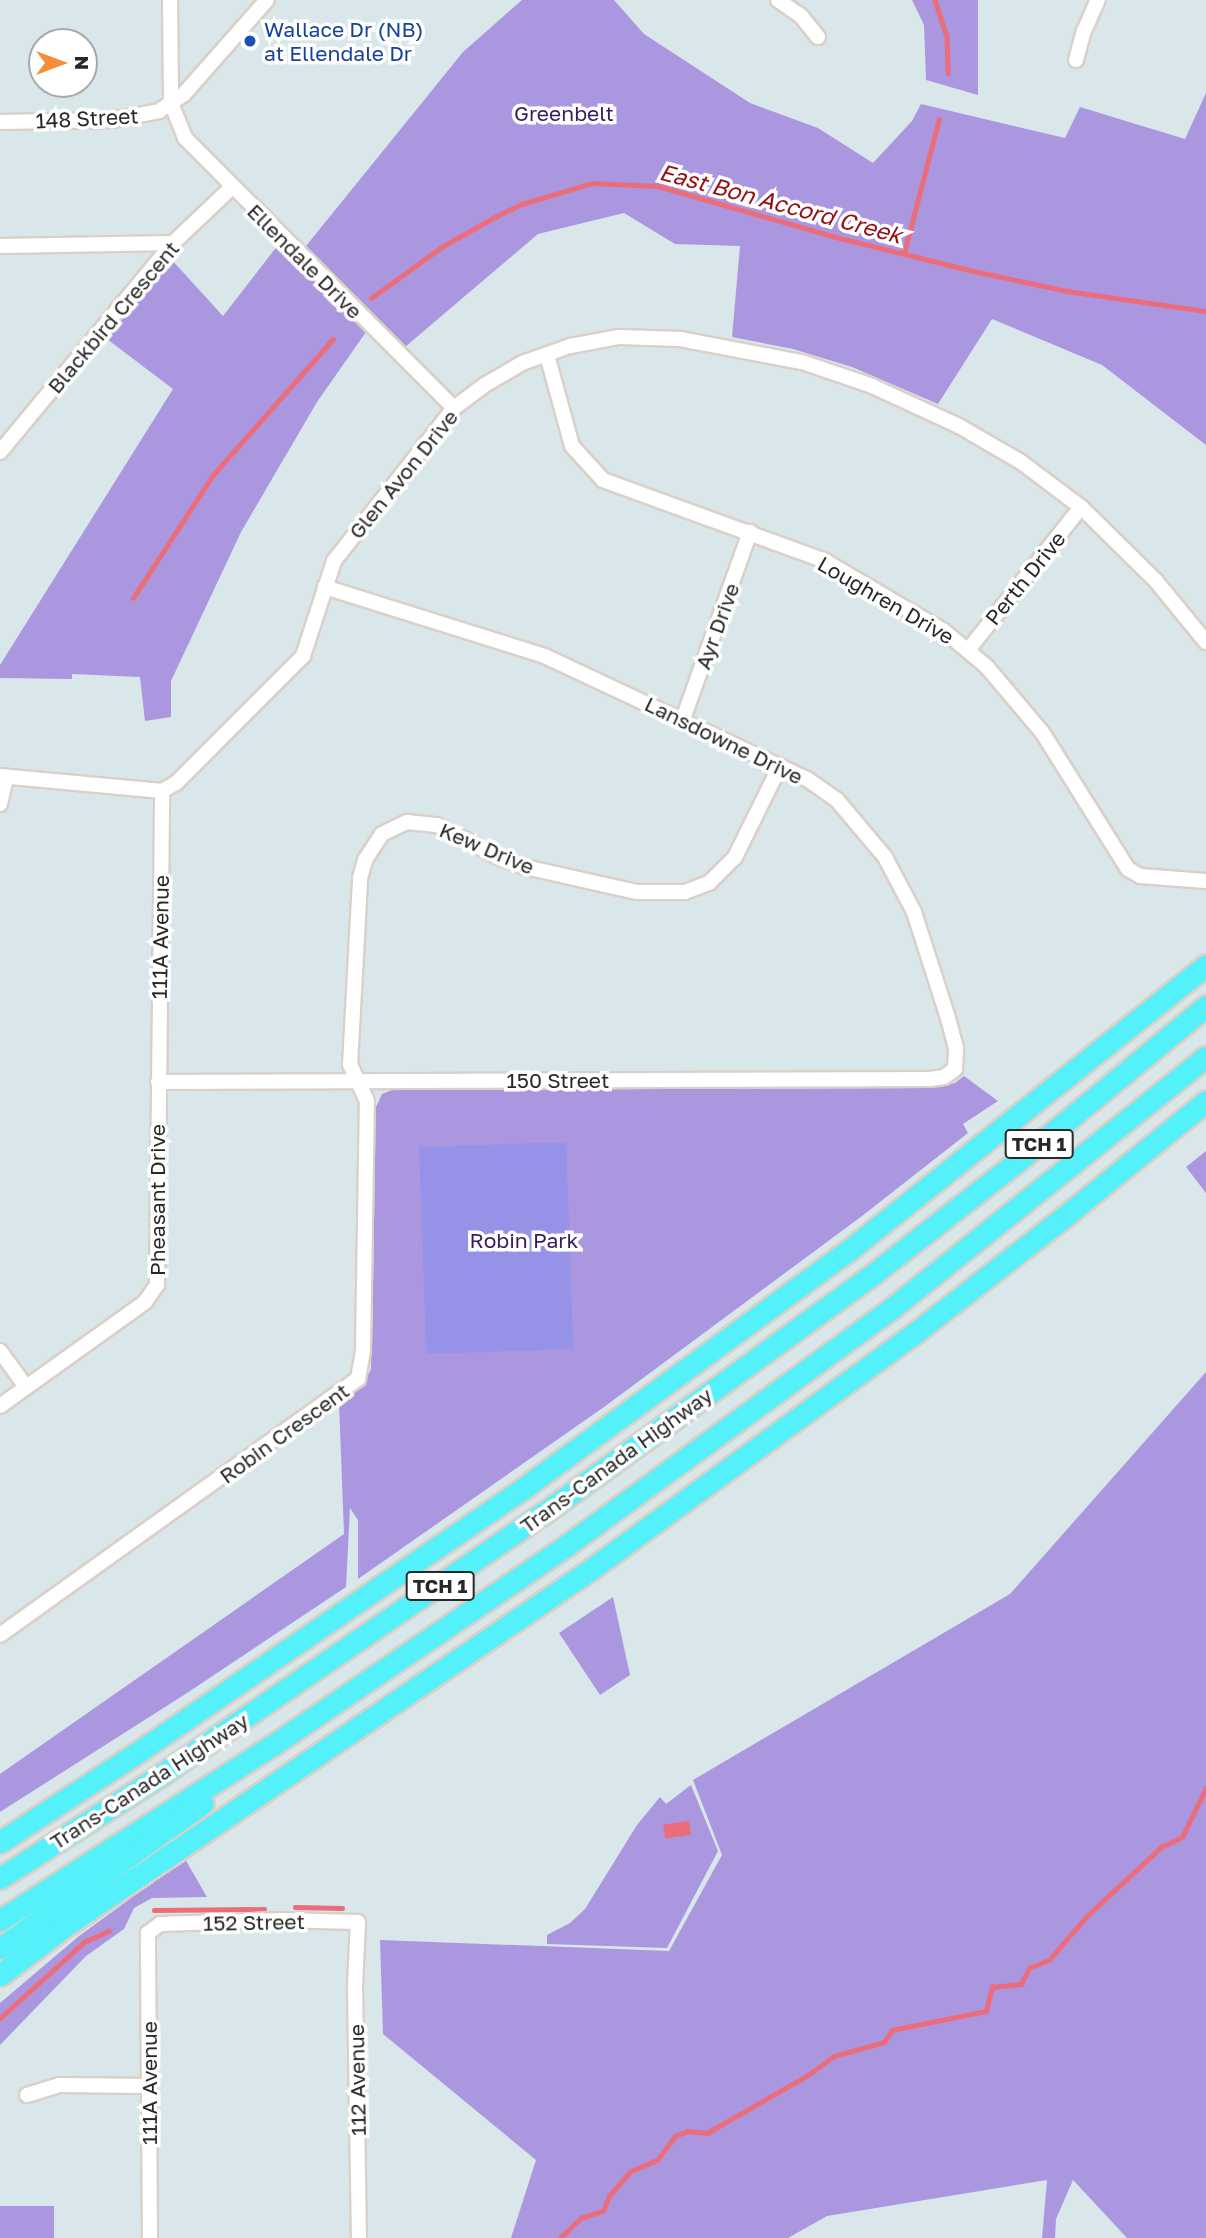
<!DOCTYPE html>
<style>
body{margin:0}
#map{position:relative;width:1206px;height:2238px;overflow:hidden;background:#d9e7ea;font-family:"Golos Text",sans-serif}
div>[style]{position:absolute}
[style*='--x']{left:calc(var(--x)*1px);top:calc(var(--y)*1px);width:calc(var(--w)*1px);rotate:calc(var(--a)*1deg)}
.green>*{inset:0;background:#ab96e0;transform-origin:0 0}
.pitch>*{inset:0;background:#9692e8;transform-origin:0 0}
.water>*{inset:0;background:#eb6d7b;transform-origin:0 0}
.stream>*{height:4.5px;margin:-2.25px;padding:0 2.25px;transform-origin:2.25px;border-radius:2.25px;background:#eb6d7b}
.roads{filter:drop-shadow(2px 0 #dad0c8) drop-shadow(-2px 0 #dad0c8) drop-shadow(0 2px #dad0c8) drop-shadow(0 -2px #dad0c8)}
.minor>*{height:14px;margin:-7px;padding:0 7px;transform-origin:7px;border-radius:7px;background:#fff}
.highway>*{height:21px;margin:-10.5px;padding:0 10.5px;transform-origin:10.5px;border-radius:10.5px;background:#54f1fa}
.dots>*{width:19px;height:19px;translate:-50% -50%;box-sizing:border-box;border:4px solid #fff;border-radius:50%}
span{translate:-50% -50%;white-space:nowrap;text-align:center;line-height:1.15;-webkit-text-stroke:7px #fff;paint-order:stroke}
.shield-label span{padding:2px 5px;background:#fff;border:2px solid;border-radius:5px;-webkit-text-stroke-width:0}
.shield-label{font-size:19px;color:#282828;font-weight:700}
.transit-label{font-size:21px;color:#164399}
.left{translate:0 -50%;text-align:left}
.park-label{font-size:21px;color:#381b62}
.street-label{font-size:21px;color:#282828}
.water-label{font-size:23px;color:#941014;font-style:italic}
.north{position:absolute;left:28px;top:28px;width:70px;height:70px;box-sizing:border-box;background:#fff;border:2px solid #a9a9a9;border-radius:50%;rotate:90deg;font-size:19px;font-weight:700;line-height:28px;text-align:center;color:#282828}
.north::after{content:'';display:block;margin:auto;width:24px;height:32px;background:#f58d3b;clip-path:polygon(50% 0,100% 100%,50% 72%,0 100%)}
</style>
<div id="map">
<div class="green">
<div style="clip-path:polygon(522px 0,614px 0,644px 34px,750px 103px,818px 128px,873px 163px,912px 121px,921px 104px,1065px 138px,1080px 107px,1185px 139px,1206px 93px,1206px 445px,1102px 365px,992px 319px,938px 404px,852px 367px,793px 349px,732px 337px,740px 246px,675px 244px,624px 213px,538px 234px,405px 347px,306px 246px,463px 52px)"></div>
<div style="clip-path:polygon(912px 0,978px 0,978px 95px,926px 80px,924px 25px)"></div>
<div style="clip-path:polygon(278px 245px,366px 332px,317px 402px,241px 532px,171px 681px,171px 717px,145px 721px,140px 677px,72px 674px,72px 679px,0 678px,0 665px,173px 389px,103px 336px,171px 259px,223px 316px)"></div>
<div style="clip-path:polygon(964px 1076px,998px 1101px,963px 1124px,968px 1133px,862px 1216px,604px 1407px,358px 1579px,358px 1520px,350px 1508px,346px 1587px,187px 1693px,0 1812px,0 1774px,344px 1534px,339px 1403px,363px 1386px,371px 1369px,375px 1109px,382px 1094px,392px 1090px,940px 1087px,955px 1083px)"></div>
<div style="clip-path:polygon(1206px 1151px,1206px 1193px,1186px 1167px)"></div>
<div style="clip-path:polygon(1206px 1372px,1206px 2238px,1127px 2238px,1073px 2180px,1056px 2219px,1055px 2238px,1042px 2238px,1047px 2180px,827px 2216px,788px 2238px,511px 2238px,536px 2160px,383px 2034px,380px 1940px,669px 1951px,722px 1855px,693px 1780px,1010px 1594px)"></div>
<div style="clip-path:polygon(613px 1597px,630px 1675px,600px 1695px,559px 1633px)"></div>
<div style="clip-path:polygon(691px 1785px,718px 1851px,667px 1948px,547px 1944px,547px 1935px,570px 1923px,585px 1909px,637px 1825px,660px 1797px,666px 1804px)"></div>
<div style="clip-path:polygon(185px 1859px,207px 1897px,152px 1898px,134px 1908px,124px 1929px,86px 1956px,0 2045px,0 2003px,79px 1936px)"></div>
<div style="left:0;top:2206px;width:54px;height:32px"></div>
</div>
<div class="pitch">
<div style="left:566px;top:1142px;width:207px;height:147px;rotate:88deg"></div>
</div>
<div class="water">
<div style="left:689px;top:1821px;width:14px;height:26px;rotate:82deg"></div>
</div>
<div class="stream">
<div style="--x:935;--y:0;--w:38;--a:72"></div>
<div style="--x:947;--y:36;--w:37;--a:88"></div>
<div style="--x:904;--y:253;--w:138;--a:-75.4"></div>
<div style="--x:371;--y:298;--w:89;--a:-35.8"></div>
<div style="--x:443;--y:246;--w:60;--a:-29.1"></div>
<div style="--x:495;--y:217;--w:30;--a:-26"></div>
<div style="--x:522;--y:204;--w:73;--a:-16.7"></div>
<div style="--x:592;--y:183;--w:66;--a:2.6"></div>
<div style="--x:658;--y:186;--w:181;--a:16"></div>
<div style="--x:832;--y:236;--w:141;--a:13.9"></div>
<div style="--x:969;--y:270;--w:100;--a:12.1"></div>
<div style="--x:1067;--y:291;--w:140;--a:8.2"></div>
<div style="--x:133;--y:598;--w:147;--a:-57"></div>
<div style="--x:213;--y:475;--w:181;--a:-48.6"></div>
<div style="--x:295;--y:1907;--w:47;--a:1.2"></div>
<div style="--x:154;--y:1910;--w:110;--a:-0.5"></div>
<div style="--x:0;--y:2018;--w:113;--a:-42.1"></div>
<div style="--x:84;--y:1942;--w:27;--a:-24"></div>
<div style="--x:560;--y:2238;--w:29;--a:-44"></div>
<div style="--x:581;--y:2218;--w:23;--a:-18"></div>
<div style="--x:603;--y:2211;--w:16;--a:-68"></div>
<div style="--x:609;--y:2196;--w:33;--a:-49"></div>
<div style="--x:631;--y:2171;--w:28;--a:-23"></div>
<div style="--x:657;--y:2160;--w:30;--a:-53"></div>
<div style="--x:675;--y:2136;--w:14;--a:-21"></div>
<div style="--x:688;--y:2131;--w:19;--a:6"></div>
<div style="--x:707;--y:2133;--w:116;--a:-29.9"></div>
<div style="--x:808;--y:2075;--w:32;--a:-36"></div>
<div style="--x:834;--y:2056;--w:52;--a:-15.6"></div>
<div style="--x:884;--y:2042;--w:14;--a:-56"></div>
<div style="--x:892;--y:2030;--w:96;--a:-11.4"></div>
<div style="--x:986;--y:2011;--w:25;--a:-76"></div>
<div style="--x:992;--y:1987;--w:29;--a:-6"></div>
<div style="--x:1021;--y:1984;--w:18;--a:-63"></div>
<div style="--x:1029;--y:1968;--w:22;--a:-22"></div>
<div style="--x:1049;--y:1960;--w:57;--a:-49.3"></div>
<div style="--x:1086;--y:1917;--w:103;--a:-43"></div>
<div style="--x:1161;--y:1847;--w:23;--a:-25"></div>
<div style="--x:1182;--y:1837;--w:55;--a:-63.9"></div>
</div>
<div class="roads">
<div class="minor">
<div style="--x:170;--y:0;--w:103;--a:89.4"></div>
<div style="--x:171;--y:103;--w:38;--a:68"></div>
<div style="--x:185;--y:138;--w:381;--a:45.1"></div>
<div style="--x:778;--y:0;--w:28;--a:35"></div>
<div style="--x:801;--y:16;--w:27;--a:51"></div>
<div style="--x:1076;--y:60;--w:30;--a:-75"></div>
<div style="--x:1084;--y:31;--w:34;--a:-66"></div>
<div style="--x:0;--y:122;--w:112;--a:-1"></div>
<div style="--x:112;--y:120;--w:48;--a:-10.8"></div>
<div style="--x:159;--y:111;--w:30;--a:-34"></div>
<div style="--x:184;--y:94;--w:125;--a:-48.6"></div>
<div style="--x:0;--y:246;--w:173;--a:-1"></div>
<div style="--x:547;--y:355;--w:94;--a:74.6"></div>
<div style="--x:572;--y:446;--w:46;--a:47.6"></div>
<div style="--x:603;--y:480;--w:236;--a:20"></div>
<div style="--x:825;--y:561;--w:138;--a:30.5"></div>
<div style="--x:944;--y:631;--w:56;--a:39.9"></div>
<div style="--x:987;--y:667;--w:85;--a:49.8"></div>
<div style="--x:1042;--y:732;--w:162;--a:57.9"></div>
<div style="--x:1128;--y:869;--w:14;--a:30"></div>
<div style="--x:1140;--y:876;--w:66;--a:4.3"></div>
<div style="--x:0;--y:452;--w:271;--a:-50.4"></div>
<div style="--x:173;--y:243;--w:81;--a:-43.5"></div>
<div style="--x:969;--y:649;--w:181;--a:-51.7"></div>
<div style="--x:683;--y:719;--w:199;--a:-70.3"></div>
<div style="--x:0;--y:776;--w:163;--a:5.3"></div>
<div style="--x:162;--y:791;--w:16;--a:-30"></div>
<div style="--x:176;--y:783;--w:180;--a:-45"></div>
<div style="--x:303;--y:656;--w:100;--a:-71.9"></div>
<div style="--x:334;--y:561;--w:194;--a:-51.9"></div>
<div style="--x:454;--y:408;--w:36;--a:-37"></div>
<div style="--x:483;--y:386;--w:45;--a:-30.5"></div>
<div style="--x:522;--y:363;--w:51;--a:-19.5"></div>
<div style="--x:570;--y:346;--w:50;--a:-10.4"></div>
<div style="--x:619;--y:337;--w:61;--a:1.9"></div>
<div style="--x:680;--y:339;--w:124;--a:10.7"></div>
<div style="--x:802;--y:362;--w:74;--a:18.9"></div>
<div style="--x:872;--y:386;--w:96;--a:24.7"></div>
<div style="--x:959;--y:426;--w:72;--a:30.1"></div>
<div style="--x:1021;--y:462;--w:75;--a:36.9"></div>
<div style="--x:1081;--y:507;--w:105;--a:44.6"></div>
<div style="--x:1156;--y:581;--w:79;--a:50.7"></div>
<div style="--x:0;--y:804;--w:28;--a:-77"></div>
<div style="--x:158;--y:1082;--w:772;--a:-0.22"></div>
<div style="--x:930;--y:1079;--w:14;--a:-8"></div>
<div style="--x:944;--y:1077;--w:14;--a:-36"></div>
<div style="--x:955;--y:1069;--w:21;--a:-87"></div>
<div style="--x:956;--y:1048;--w:31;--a:-105"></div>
<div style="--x:948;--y:1018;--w:111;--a:-107.8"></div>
<div style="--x:914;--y:912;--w:62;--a:-117.8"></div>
<div style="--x:885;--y:857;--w:75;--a:-130.1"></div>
<div style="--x:837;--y:800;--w:37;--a:-145"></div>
<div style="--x:807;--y:779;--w:289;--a:-154.9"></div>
<div style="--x:545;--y:656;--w:231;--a:-162.6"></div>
<div style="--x:0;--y:1351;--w:44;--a:54.2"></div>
<div style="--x:0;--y:1406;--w:178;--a:-35.6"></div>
<div style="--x:145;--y:1302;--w:21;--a:-55"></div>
<div style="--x:157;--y:1285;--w:494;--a:-89.4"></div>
<div style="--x:0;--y:1635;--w:440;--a:-35.6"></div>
<div style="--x:358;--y:1379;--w:29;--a:-80"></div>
<div style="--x:363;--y:1350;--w:249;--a:-89.1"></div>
<div style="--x:367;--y:1101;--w:40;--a:-115"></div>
<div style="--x:350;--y:1065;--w:187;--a:-86.9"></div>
<div style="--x:360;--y:878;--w:19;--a:-74"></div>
<div style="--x:365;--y:860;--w:31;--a:-57"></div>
<div style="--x:382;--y:834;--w:28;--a:-26"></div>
<div style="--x:407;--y:822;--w:30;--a:6"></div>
<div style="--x:437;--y:825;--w:69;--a:27.7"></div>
<div style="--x:498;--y:857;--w:29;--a:20"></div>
<div style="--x:525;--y:867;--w:115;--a:12.6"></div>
<div style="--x:637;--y:892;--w:48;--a:0"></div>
<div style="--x:685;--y:892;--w:26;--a:-21"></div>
<div style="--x:709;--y:883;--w:37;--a:-45"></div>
<div style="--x:735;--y:857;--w:102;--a:-63.7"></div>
<div style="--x:27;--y:2095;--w:34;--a:-17"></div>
<div style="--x:60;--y:2085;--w:88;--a:0.7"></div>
<div style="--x:150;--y:2238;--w:305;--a:-90.4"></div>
<div style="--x:148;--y:1933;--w:15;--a:-37"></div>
<div style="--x:160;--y:1924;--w:120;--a:-1.9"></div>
<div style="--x:280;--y:1920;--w:78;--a:1.5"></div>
<div style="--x:358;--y:1922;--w:64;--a:92.7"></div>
<div style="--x:355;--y:1986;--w:252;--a:89.1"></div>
</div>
<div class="highway">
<div style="--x:0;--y:1842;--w:172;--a:-33.1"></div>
<div style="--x:144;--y:1748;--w:462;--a:-34.4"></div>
<div style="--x:525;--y:1487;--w:400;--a:-36.2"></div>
<div style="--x:848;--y:1251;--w:458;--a:-38.6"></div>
<div style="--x:0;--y:1878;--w:191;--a:-32.6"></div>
<div style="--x:161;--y:1775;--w:464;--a:-34.4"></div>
<div style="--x:544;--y:1513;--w:400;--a:-36"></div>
<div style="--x:868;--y:1278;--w:190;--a:-38"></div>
<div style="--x:1018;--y:1161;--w:244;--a:-39.5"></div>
<div style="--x:0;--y:1920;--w:324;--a:-32.7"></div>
<div style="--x:273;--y:1745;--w:356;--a:-34.2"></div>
<div style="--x:567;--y:1545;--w:401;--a:-36.1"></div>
<div style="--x:891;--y:1309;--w:403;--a:-38.7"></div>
<div style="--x:0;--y:1948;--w:249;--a:-35.5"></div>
<div style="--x:0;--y:1975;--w:81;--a:-37"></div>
<div style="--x:65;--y:1926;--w:631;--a:-34.14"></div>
<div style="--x:587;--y:1572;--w:401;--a:-36.1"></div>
<div style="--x:911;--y:1336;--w:194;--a:-37.9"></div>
<div style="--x:1064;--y:1217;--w:183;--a:-39.2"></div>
</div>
</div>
<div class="dots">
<div style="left:250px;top:41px;background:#1a4fb4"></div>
</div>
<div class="shield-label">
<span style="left:1039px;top:1144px">TCH 1</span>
<span style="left:440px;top:1586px">TCH 1</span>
</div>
<div class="transit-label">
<span class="left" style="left:264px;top:41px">Wallace Dr (NB)<br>at Ellendale Dr</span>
</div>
<div class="park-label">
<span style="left:564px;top:113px">Greenbelt</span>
<span style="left:524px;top:1240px">Robin Park</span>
</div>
<div class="street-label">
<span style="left:87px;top:118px;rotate:-3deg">148 Street</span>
<span style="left:305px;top:261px;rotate:45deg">Ellendale Drive</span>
<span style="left:113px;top:317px;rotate:-50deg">Blackbird Crescent</span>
<span style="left:403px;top:474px;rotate:-51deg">Glen Avon Drive</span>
<span style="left:1025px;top:578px;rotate:-51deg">Perth Drive</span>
<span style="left:886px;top:600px;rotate:30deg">Loughren Drive</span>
<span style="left:717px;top:626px;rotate:-70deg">Ayr Drive</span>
<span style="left:724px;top:740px;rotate:26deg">Lansdowne Drive</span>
<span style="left:487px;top:848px;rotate:23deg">Kew Drive</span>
<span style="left:160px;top:937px;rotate:-89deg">111A Avenue</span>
<span style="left:558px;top:1080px">150 Street</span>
<span style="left:157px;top:1200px;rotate:-90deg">Pheasant Drive</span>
<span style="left:284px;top:1433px;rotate:-36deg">Robin Crescent</span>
<span style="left:616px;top:1460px;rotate:-36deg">Trans-Canada Highway</span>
<span style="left:149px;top:1781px;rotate:-33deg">Trans-Canada Highway</span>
<span style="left:254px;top:1922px;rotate:-1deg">152 Street</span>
<span style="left:357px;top:2080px;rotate:-91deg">112 Avenue</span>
<span style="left:149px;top:2083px;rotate:-90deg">111A Avenue</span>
</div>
<div class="water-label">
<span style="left:781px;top:203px;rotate:15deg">East Bon Accord Creek</span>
</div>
<div class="north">N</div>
</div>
